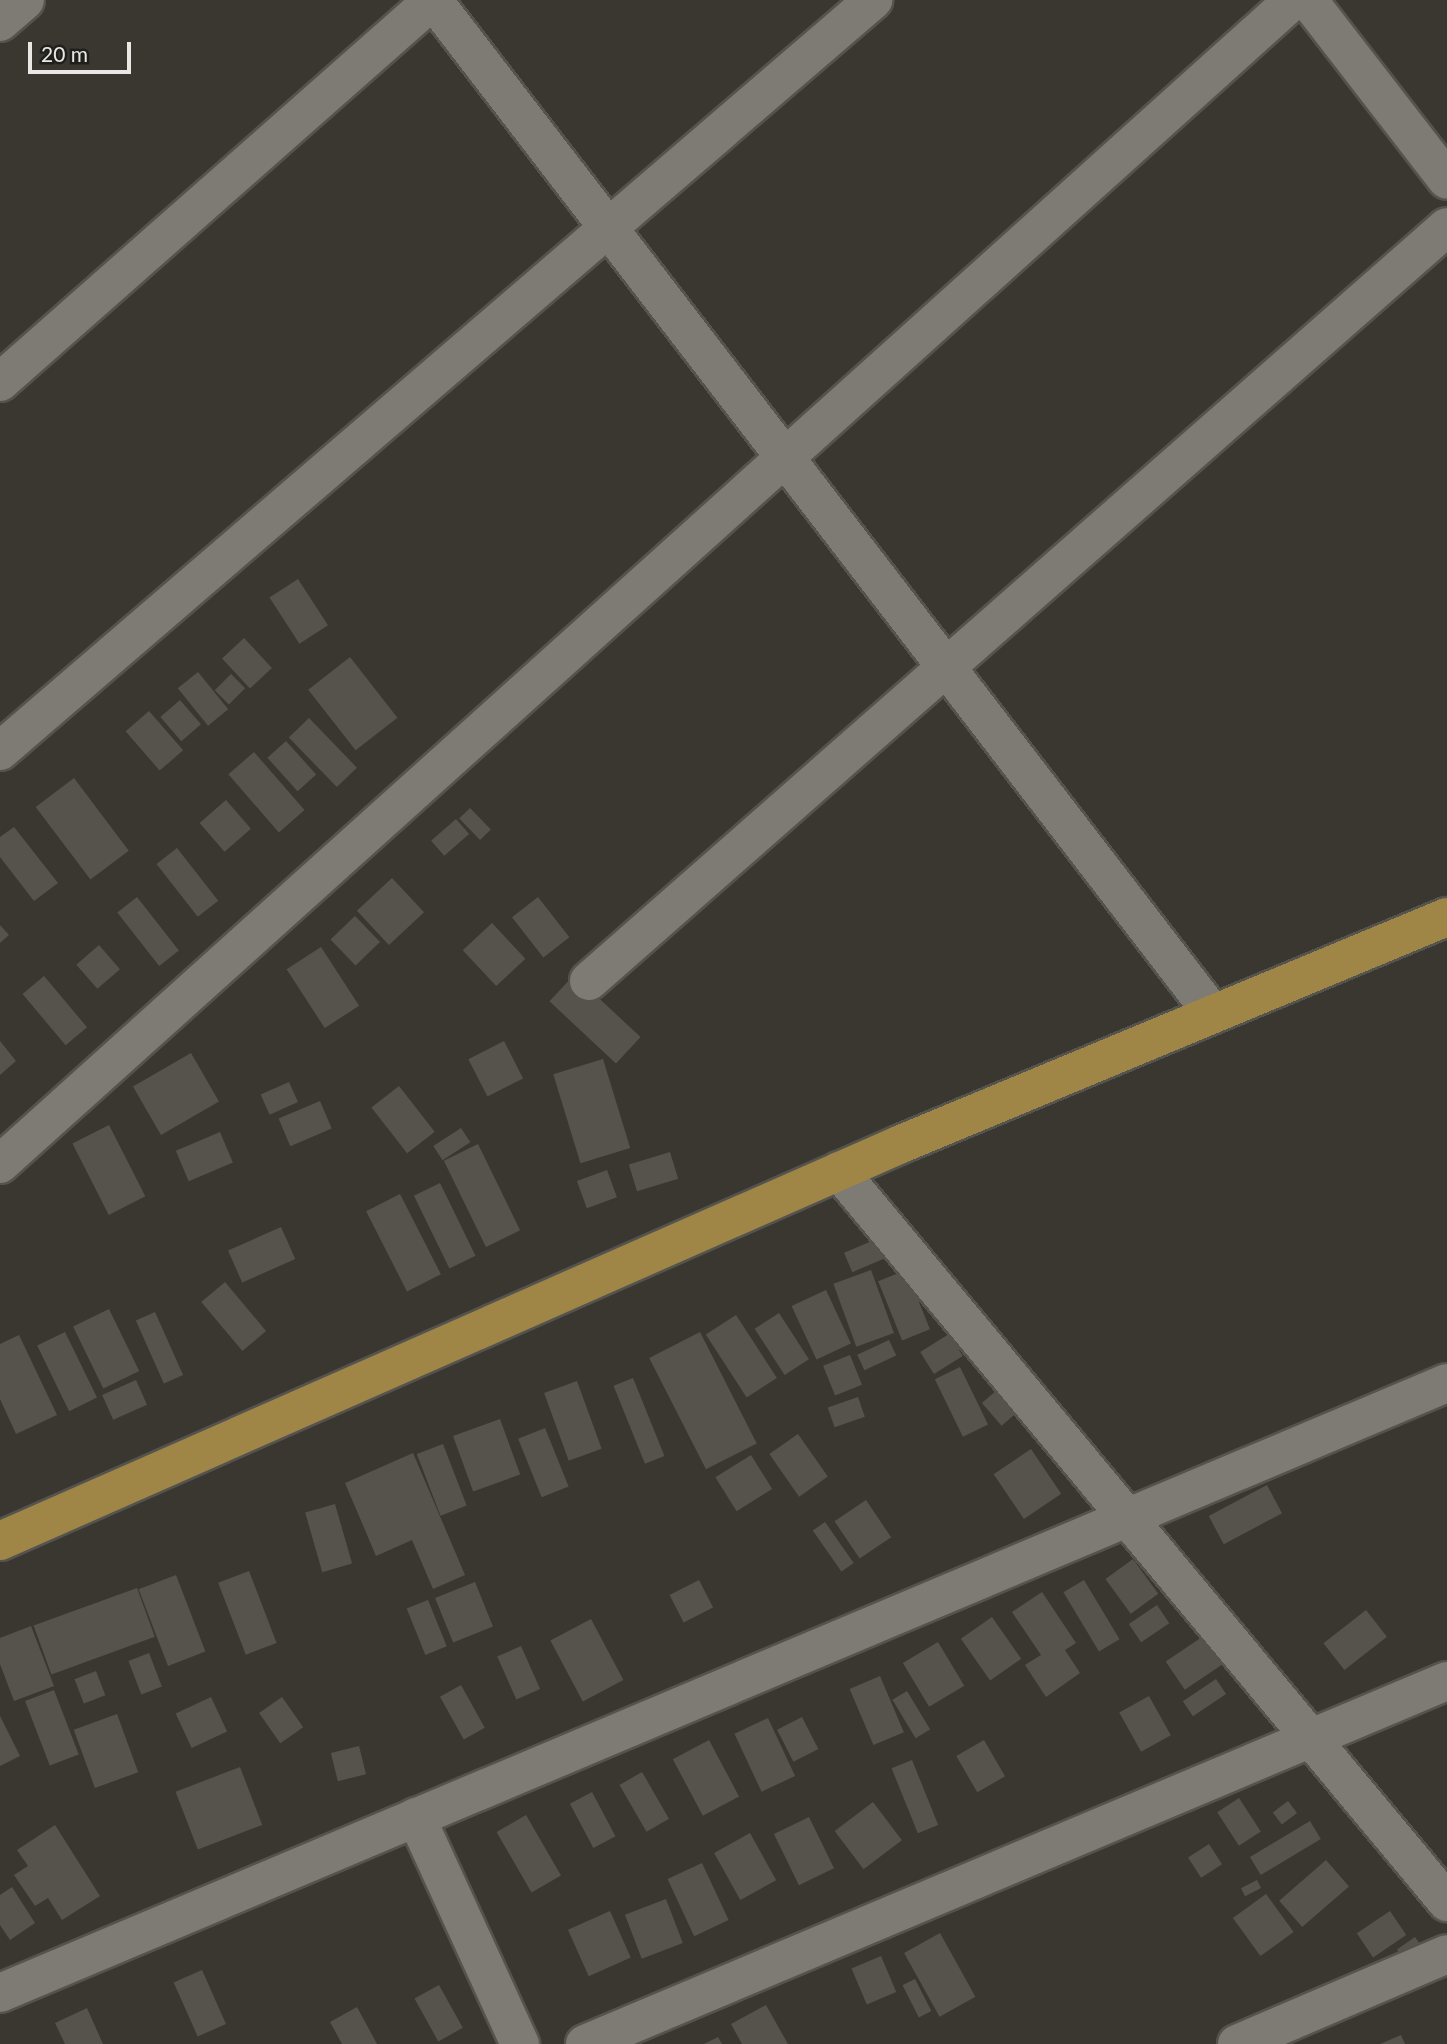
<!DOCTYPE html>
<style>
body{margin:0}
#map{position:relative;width:1447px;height:2044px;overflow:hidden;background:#3a3731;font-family:Lato,sans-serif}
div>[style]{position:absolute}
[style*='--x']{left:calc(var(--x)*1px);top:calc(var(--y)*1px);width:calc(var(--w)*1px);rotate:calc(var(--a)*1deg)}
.building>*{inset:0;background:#56534c;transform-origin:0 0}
.roads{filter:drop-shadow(2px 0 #55534e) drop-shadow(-2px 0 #55534e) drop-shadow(0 2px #55534e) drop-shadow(0 -2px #55534e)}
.minor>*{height:38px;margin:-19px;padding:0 19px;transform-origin:19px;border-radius:19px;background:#7e7b74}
.major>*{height:38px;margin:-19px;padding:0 19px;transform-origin:19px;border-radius:19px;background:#9f8646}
span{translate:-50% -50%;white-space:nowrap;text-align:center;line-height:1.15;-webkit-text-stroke:5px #201f1c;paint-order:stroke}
.scale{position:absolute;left:28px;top:42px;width:103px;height:32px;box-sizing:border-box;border:4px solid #eae8e4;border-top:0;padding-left:9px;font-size:21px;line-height:24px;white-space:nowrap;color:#eae8e4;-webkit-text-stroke:5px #201f1c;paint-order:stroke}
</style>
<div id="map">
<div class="building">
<div style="left:298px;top:579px;width:55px;height:34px;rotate:57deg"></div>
<div style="left:244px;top:638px;width:41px;height:30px;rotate:47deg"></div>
<div style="left:350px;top:657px;width:77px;height:53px;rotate:52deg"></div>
<div style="left:198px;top:672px;width:48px;height:26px;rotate:51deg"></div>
<div style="left:231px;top:674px;width:20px;height:23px;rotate:45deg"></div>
<div style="left:180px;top:700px;width:32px;height:26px;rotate:49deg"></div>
<div style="left:149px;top:711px;width:52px;height:31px;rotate:49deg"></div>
<div style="left:309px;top:718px;width:69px;height:28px;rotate:46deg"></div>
<div style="left:286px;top:741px;width:45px;height:25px;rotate:48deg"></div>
<div style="left:254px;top:752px;width:77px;height:34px;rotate:49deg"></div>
<div style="left:74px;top:778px;width:91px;height:48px;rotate:53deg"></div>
<div style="left:226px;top:800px;width:38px;height:35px;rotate:49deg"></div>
<div style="left:470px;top:808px;width:30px;height:15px;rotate:46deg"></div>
<div style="left:456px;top:819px;width:20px;height:33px;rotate:49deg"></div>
<div style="clip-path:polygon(14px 827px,58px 883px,34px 901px,0 857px,0 837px)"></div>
<div style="left:177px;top:848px;width:67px;height:26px;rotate:52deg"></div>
<div style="left:392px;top:878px;width:47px;height:48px;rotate:47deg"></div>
<div style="left:137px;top:897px;width:68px;height:25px;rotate:52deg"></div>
<div style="left:538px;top:897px;width:51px;height:33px;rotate:52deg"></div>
<div style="left:355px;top:916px;width:36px;height:34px;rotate:46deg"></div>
<div style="left:492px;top:923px;width:49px;height:40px;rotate:47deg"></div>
<div style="clip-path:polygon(0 925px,9px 935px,0 943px)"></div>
<div style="left:99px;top:945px;width:32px;height:30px;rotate:49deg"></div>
<div style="left:321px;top:947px;width:70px;height:41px;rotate:57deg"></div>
<div style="left:574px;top:975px;width:91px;height:36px;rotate:43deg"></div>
<div style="left:44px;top:976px;width:67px;height:28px;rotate:50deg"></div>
<div style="clip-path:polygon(0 1041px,16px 1061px,0 1075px)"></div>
<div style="left:504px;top:1041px;width:42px;height:40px;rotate:63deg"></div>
<div style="left:191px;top:1053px;width:56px;height:67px;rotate:60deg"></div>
<div style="left:603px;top:1059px;width:93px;height:52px;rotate:73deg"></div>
<div style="left:289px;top:1082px;width:22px;height:31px;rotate:66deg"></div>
<div style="left:399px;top:1086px;width:58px;height:35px;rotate:52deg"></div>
<div style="left:320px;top:1101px;width:30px;height:45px;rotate:67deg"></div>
<div style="left:109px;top:1125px;width:80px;height:41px;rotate:63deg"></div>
<div style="left:461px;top:1128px;width:17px;height:33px;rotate:57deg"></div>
<div style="left:220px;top:1132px;width:33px;height:48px;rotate:67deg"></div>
<div style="left:478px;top:1144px;width:96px;height:38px;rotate:64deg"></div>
<div style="left:670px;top:1152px;width:28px;height:43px;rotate:73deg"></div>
<div style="left:607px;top:1170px;width:29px;height:32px;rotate:70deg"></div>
<div style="left:440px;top:1183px;width:81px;height:29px;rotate:64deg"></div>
<div style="left:400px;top:1194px;width:90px;height:38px;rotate:63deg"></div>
<div style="left:281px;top:1227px;width:35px;height:58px;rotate:66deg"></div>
<div style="left:879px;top:1238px;width:21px;height:38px;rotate:67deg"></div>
<div style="left:871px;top:1270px;width:67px;height:40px;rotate:70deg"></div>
<div style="left:906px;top:1270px;width:64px;height:30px;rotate:68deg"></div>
<div style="left:225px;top:1282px;width:64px;height:31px;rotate:50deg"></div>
<div style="left:826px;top:1290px;width:59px;height:38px;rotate:65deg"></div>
<div style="left:109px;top:1309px;width:69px;height:40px;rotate:64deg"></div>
<div style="left:155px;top:1312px;width:69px;height:21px;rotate:66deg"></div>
<div style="left:779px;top:1313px;width:55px;height:29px;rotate:57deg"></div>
<div style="left:736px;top:1315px;width:75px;height:36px;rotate:57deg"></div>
<div style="left:65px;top:1332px;width:73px;height:31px;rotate:64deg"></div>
<div style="left:700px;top:1332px;width:125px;height:57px;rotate:63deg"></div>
<div style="left:949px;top:1334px;width:26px;height:34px;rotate:58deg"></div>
<div style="clip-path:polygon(19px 1335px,57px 1415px,16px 1434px,0 1399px,0 1344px)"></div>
<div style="left:889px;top:1340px;width:17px;height:35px;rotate:65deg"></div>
<div style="left:850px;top:1355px;width:32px;height:29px;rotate:68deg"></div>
<div style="left:960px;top:1367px;width:64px;height:28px;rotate:64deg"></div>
<div style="left:633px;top:1378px;width:84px;height:21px;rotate:68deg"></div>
<div style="left:136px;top:1380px;width:27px;height:37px;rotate:66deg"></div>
<div style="left:577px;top:1381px;width:72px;height:35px;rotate:70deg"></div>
<div style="left:997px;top:1390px;width:30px;height:20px;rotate:49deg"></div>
<div style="left:858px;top:1397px;width:21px;height:32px;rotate:71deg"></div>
<div style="left:500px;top:1419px;width:59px;height:50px;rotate:70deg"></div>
<div style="left:545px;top:1428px;width:63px;height:29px;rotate:68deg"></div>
<div style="left:798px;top:1434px;width:52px;height:35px;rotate:55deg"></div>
<div style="left:443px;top:1444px;width:66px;height:28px;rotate:69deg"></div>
<div style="left:1031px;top:1449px;width:54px;height:45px;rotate:56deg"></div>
<div style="clip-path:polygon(413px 1453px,465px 1575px,433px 1589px,412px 1540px,376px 1556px,345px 1483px)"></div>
<div style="left:751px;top:1455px;width:40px;height:42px;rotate:58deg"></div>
<div style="left:1267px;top:1485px;width:32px;height:66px;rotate:62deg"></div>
<div style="left:866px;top:1500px;width:45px;height:38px;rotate:56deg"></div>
<div style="left:335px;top:1504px;width:62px;height:31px;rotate:74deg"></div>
<div style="left:825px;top:1522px;width:50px;height:15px;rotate:55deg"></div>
<div style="left:1133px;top:1559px;width:43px;height:34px;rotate:54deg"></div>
<div style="left:249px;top:1571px;width:77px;height:33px;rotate:69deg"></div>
<div style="left:176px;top:1575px;width:82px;height:40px;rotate:69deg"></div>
<div style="left:699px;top:1580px;width:31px;height:33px;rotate:63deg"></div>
<div style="left:1084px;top:1580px;width:69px;height:24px;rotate:59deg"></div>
<div style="left:475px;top:1582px;width:48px;height:43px;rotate:68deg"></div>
<div style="left:137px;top:1588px;width:52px;height:110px;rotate:70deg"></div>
<div style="clip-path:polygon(1042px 1592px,1076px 1643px,1065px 1650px,1080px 1673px,1046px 1697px,1025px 1665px,1041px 1655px,1012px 1612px)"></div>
<div style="left:428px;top:1600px;width:50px;height:23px;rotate:68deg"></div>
<div style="left:1157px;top:1605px;width:22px;height:34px;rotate:56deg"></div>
<div style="left:1366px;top:1610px;width:34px;height:54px;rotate:52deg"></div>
<div style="left:992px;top:1617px;width:51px;height:38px;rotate:55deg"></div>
<div style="left:591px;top:1619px;width:69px;height:46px;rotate:62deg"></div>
<div style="clip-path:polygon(31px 1626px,54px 1686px,14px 1701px,0 1664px,0 1638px)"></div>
<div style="left:1208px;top:1633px;width:34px;height:51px;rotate:56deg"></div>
<div style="left:938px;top:1642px;width:51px;height:41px;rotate:59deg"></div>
<div style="left:521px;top:1646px;width:47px;height:26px;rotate:66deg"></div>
<div style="left:149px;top:1653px;width:36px;height:22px;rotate:69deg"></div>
<div style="left:96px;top:1671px;width:26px;height:23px;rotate:69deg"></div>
<div style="left:880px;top:1676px;width:61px;height:33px;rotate:67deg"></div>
<div style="left:1216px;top:1679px;width:18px;height:40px;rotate:56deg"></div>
<div style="left:461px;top:1685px;width:49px;height:24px;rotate:61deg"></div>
<div style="left:54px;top:1690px;width:69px;height:31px;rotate:69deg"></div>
<div style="left:907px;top:1691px;width:45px;height:17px;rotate:59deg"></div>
<div style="left:1149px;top:1696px;width:45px;height:34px;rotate:61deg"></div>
<div style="left:211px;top:1697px;width:38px;height:39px;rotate:65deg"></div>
<div style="left:282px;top:1697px;width:37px;height:28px;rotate:55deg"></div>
<div style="left:117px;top:1714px;width:62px;height:46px;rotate:70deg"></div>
<div style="clip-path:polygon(0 1716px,20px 1756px,0 1766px)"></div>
<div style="left:802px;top:1717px;width:36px;height:28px;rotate:63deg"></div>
<div style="left:768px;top:1718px;width:64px;height:37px;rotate:65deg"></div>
<div style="left:709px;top:1740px;width:64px;height:41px;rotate:62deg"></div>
<div style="left:984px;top:1740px;width:42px;height:32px;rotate:60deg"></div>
<div style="left:359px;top:1746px;width:29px;height:29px;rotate:76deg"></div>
<div style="left:912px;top:1760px;width:70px;height:22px;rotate:68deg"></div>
<div style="left:240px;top:1767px;width:62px;height:69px;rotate:69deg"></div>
<div style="left:642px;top:1772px;width:54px;height:26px;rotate:60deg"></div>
<div style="left:592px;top:1792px;width:50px;height:25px;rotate:62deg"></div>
<div style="left:1239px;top:1798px;width:40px;height:26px;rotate:57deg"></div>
<div style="left:1288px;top:1801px;width:15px;height:19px;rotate:53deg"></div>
<div style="left:873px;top:1802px;width:48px;height:48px;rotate:53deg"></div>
<div style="left:526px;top:1815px;width:70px;height:34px;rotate:60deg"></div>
<div style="left:809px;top:1817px;width:57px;height:39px;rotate:64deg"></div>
<div style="left:1310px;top:1821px;width:21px;height:70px;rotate:59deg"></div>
<div style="clip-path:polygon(55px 1825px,100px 1896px,62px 1920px,48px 1898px,35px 1906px,14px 1875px,28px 1866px,17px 1850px)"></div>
<div style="left:750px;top:1833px;width:54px;height:41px;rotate:61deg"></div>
<div style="left:1209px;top:1844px;width:24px;height:25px;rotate:57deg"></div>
<div style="left:1326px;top:1860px;width:35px;height:62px;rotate:49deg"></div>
<div style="left:702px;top:1863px;width:63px;height:38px;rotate:65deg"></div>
<div style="left:1257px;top:1880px;width:9px;height:18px;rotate:63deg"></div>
<div style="clip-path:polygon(12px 1887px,35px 1923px,10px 1940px,0 1925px,0 1895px)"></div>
<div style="left:1266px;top:1894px;width:47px;height:41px;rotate:54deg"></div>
<div style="left:666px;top:1899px;width:47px;height:44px;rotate:69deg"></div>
<div style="left:610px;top:1911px;width:51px;height:46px;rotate:66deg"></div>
<div style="left:1390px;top:1911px;width:29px;height:40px;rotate:56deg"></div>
<div style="left:940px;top:1933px;width:73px;height:41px;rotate:61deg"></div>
<div style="left:1415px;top:1937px;width:19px;height:22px;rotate:55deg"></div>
<div style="left:881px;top:1956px;width:39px;height:32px;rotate:67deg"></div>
<div style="left:202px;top:1970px;width:59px;height:31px;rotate:66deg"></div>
<div style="left:915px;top:1979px;width:36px;height:14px;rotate:63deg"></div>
<div style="left:439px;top:1985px;width:49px;height:28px;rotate:61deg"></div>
<div style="clip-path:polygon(766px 2005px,788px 2044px,742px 2044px,731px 2024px)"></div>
<div style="clip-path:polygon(357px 2007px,377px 2044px,342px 2044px,330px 2022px)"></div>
<div style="clip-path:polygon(87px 2008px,103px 2044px,65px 2044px,55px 2023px)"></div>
<div style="clip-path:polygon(1401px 2035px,1405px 2044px,1380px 2044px)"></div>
<div style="clip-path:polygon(718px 2037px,722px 2044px,704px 2044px)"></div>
</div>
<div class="roads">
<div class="minor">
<div style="--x:433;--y:0;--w:1279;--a:52.43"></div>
<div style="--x:1308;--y:0;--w:227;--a:52.3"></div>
<div style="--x:0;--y:22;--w:33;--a:-41"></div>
<div style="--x:0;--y:382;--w:577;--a:-41.42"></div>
<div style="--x:0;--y:751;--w:1152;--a:-40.7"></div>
<div style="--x:589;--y:981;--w:1142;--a:-41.31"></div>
<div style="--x:0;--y:1164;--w:1740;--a:-41.99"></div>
<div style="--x:839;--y:1171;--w:951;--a:50.25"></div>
<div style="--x:416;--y:1817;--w:250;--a:65.4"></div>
<div style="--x:0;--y:1993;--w:1570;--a:-22.86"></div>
<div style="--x:585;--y:2044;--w:935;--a:-22.84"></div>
<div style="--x:1237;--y:2044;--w:228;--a:-23.2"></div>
</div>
<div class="major">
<div style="--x:0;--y:1541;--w:985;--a:-23.78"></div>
<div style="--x:901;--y:1144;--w:591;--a:-22.58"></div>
</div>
</div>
<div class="scale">20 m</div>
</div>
